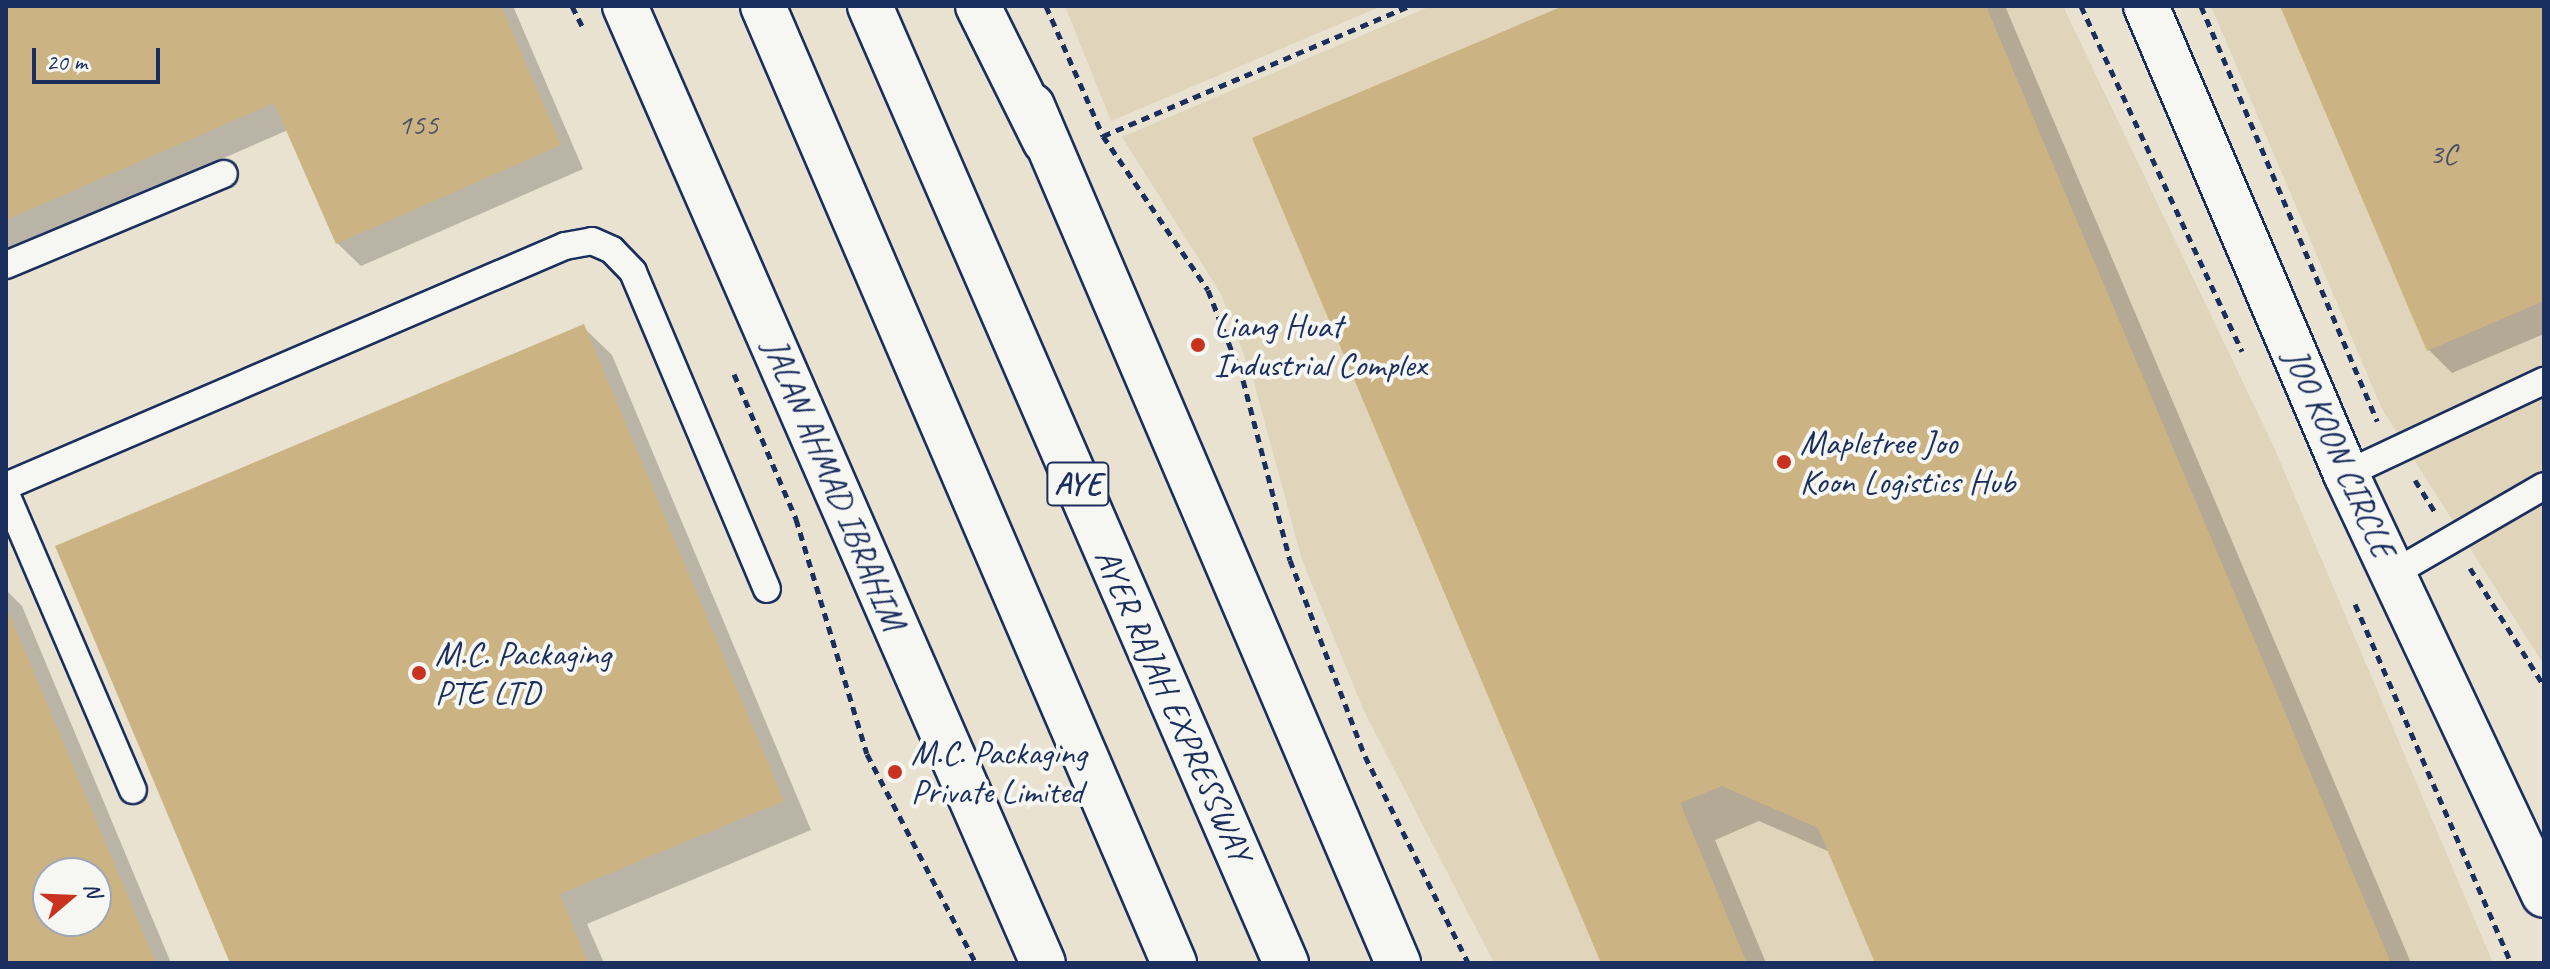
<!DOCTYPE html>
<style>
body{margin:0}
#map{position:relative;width:2550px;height:969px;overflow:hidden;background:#e9e2d1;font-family:Caveat,sans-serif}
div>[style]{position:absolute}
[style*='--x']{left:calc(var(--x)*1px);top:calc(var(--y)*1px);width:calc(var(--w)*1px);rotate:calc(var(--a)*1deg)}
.built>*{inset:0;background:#e0d4ba}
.shadow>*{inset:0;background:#0003}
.building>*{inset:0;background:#ccb383}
.path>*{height:5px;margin-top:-2.5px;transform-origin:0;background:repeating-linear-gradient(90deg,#1b2f5e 0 8px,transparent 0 14px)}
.roads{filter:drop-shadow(2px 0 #1b2f5e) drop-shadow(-2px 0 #1b2f5e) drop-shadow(0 2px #1b2f5e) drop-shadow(0 -2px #1b2f5e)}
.lane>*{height:26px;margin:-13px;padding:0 13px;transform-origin:13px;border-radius:13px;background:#f6f6f2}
.street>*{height:44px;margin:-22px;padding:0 22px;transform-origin:22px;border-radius:22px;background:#f6f6f2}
.primary>*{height:44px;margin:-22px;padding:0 22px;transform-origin:22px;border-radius:22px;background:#f6f6f2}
.highway>*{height:44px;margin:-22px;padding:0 22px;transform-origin:22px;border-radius:22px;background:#f6f6f2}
.dots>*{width:22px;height:22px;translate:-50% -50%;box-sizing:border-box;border:4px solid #f6f6f2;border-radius:50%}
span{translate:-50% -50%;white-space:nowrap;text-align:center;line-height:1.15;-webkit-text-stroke:8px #f6f6f2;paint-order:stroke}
.number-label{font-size:30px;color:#475067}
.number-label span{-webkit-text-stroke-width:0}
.shield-label span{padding:2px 6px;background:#f6f6f2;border:2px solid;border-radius:6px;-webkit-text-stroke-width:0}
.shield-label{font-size:32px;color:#1b2f5e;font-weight:700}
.poi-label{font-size:34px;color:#1b2f5e}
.left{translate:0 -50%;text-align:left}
.street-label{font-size:34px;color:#1b2f5e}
.frame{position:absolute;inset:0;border:8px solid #1b2f5e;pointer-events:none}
.north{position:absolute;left:32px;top:857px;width:80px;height:80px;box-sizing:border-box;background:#f6f6f2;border:2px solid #9ea6b7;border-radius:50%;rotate:71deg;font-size:22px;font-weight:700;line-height:32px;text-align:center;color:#1b2f5e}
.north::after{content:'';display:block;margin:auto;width:28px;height:36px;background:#c8321e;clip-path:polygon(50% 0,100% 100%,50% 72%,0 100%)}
.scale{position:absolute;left:32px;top:48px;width:128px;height:36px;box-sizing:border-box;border:4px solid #1b2f5e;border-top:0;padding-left:10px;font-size:24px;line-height:28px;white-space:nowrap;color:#1b2f5e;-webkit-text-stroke:6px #f6f6f2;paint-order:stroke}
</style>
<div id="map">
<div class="built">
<div style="clip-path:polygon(1065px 6px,1382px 6px,1111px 121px)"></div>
<div style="clip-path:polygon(1431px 6px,2063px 6px,2273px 445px,2493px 963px,1494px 963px,1364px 711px,1302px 560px,1253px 379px,1221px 294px,1122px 137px)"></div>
<div style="clip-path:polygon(2211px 6px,2544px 6px,2544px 665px,2382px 409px)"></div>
</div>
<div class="shadow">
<div style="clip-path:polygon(6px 6px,513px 6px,583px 169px,361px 266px,337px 243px,288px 130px,6px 253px)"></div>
<div style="clip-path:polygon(1568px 6px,2005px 6px,2411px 963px,1877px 963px,1830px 852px,1759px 821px,1715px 840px,1766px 963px,1603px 963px,1254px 139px)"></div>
<div style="clip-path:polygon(2282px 6px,2544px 6px,2544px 334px,2452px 373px,2429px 350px)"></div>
<div style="clip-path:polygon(583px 327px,612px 355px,811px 830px,587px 924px,604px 963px,232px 963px)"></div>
<div style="clip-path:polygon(evenodd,6px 590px,22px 606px,171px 963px,6px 963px,6px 590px,48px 873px,96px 873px,96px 921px,48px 921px,48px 873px)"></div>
</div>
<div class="building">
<div style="clip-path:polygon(6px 6px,501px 6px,561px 145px,336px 244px,274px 103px,6px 220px)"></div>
<div style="clip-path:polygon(1563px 6px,1986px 6px,2391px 963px,1875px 963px,1818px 828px,1722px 786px,1680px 803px,1746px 961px,1601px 963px,1252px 138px)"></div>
<div style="clip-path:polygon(2280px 6px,2544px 6px,2544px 301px,2427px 351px)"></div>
<div style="clip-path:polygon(584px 324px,784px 801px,560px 894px,588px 963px,230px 963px,55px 546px)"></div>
<div style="clip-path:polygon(evenodd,6px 606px,156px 963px,6px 963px,6px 606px,48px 873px,96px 873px,96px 921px,48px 921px,48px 873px)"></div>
</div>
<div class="path">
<div style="--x:572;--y:6;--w:25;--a:63"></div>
<div style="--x:1046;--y:6;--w:142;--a:66.3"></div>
<div style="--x:1103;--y:136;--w:186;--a:55.7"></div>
<div style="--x:1208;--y:290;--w:97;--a:68.7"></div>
<div style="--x:1243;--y:380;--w:186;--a:75.4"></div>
<div style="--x:1290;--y:560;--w:210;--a:69.1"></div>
<div style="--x:1365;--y:756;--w:231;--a:63.5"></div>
<div style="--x:2081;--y:6;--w:381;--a:65"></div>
<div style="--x:2201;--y:6;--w:451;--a:67"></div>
<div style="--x:1103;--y:136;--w:332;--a:-23"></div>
<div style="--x:734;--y:374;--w:158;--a:66.8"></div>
<div style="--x:796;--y:519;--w:245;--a:73.2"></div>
<div style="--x:867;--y:754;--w:236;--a:62.5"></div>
<div style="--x:2415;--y:480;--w:38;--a:58"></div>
<div style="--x:2470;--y:568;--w:139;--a:57.9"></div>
<div style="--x:2355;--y:604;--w:391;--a:66.5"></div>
</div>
<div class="roads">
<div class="lane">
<div style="--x:6;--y:265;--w:236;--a:-22.7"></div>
<div style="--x:2346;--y:474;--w:219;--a:-25.2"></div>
<div style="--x:6;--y:486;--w:608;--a:-23.24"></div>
<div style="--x:565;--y:246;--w:27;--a:-10"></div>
<div style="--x:592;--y:241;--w:22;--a:24"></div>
<div style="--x:612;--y:250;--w:30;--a:46"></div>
<div style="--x:633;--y:272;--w:344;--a:67.1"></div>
<div style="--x:6;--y:494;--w:322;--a:66.8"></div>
<div style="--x:2394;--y:573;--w:173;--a:-30.1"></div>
</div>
<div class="street">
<div style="--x:2146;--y:6;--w:509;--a:66.86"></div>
<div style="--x:2346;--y:474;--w:465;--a:64.8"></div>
</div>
<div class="primary">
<div style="--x:625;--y:6;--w:1044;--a:66.41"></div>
<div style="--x:1032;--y:106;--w:932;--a:66.87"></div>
</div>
<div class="highway">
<div style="--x:763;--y:6;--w:1042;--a:66.76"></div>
<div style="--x:870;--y:6;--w:1044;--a:66.51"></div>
<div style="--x:978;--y:6;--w:151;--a:63.6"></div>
</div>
</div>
<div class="dots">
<div style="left:1198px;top:345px;background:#c8321e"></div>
<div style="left:1784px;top:462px;background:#c8321e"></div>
<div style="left:419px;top:673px;background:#c8321e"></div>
<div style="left:895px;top:772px;background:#c8321e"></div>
</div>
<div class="number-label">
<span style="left:418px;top:124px">155</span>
<span style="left:2443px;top:153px">3C</span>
</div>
<div class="shield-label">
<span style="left:1078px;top:484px">AYE</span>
</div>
<div class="poi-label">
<span class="left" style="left:1214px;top:345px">Liang Huat<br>Industrial Complex</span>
<span class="left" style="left:1800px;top:462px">Mapletree Joo<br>Koon Logistics Hub</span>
<span class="left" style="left:435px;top:673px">M.C. Packaging<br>PTE LTD</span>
<span class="left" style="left:911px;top:772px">M.C. Packaging<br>Private Limited</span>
</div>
<div class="street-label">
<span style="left:2340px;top:453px;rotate:66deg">JOO KOON CIRCLE</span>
<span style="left:835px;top:484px;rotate:67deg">JALAN AHMAD IBRAHIM</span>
<span style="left:1174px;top:705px;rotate:66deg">AYER RAJAH EXPRESSWAY</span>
</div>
<div class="frame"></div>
<div class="north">N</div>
<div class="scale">20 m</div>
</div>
